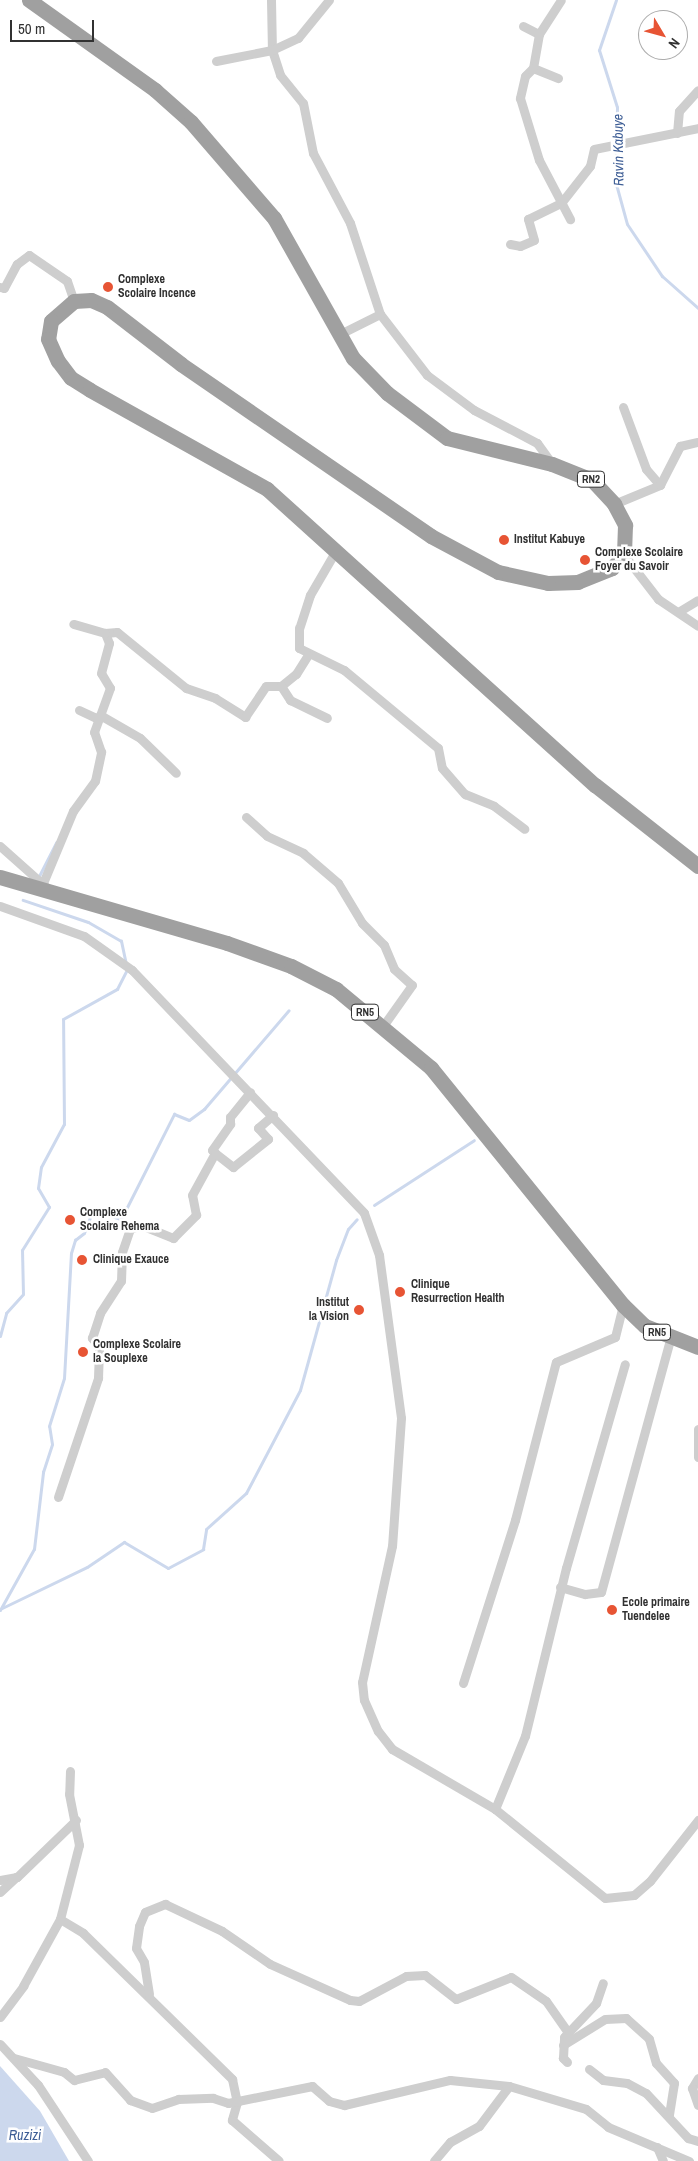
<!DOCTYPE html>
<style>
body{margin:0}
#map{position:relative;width:698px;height:2161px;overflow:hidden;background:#fff;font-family:"Archivo Narrow",sans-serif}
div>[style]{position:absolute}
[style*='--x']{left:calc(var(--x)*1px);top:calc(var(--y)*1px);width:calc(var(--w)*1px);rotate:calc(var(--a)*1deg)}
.water>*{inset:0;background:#ccd8ed}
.stream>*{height:3px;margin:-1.5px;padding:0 1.5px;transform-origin:1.5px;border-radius:1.5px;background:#ccd8ed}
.minor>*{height:9px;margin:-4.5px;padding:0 4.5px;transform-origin:4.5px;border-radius:4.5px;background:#cecece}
.trunk>*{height:15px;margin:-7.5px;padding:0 7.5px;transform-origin:7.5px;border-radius:7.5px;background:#a0a0a0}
.dots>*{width:14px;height:14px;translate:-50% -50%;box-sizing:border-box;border:2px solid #fff;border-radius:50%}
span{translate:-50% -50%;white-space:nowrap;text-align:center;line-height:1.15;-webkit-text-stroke:5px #fff;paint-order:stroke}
.shield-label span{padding:1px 4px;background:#fff;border:1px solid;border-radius:4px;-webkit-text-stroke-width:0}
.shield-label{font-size:11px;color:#313131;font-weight:700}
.poi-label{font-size:12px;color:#313131;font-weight:700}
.left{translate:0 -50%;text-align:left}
.right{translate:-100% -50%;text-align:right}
.water-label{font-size:14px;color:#3d5d95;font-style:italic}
.north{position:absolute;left:638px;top:10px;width:50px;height:50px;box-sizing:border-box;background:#fff;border:1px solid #adadad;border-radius:50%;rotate:127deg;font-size:14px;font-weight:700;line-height:20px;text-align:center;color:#313131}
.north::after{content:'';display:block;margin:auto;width:18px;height:22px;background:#e75434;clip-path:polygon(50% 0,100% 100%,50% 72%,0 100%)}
.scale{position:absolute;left:10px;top:20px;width:84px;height:22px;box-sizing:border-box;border:2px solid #313131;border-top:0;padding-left:6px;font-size:15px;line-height:18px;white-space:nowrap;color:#313131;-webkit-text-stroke:4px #fff;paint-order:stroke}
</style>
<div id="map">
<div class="water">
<div style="clip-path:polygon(0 2066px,40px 2111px,69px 2161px,0 2161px)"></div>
</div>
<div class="stream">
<div style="--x:616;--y:0;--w:53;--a:108.8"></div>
<div style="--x:599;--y:50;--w:60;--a:72.5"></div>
<div style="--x:617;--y:107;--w:77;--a:90.7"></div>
<div style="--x:616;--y:184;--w:41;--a:74.6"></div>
<div style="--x:627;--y:224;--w:63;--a:56.1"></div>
<div style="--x:662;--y:276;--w:48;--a:41.6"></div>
<div style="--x:39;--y:876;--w:38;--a:-63"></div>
<div style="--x:374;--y:1205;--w:119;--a:-33"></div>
<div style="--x:0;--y:1336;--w:24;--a:-75"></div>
<div style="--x:6;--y:1313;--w:25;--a:-48"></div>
<div style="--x:23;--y:1294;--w:44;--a:-91.3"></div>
<div style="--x:22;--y:1250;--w:51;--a:-57.9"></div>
<div style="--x:49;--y:1207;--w:22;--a:-120"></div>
<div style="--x:38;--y:1188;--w:21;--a:-82"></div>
<div style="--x:41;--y:1167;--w:49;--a:-61.9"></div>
<div style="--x:64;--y:1124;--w:105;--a:-90.5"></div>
<div style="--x:63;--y:1019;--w:62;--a:-29.1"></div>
<div style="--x:117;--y:989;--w:22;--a:-63"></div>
<div style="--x:127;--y:969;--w:29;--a:-102"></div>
<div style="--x:121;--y:941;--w:38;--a:-150"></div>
<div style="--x:88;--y:922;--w:69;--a:-161.3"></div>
<div style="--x:2;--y:1608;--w:94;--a:-25.8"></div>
<div style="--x:87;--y:1567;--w:45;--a:-34"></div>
<div style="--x:124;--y:1542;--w:51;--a:30.6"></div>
<div style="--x:168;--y:1568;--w:40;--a:-28"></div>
<div style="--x:203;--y:1549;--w:20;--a:-81"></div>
<div style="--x:206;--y:1529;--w:54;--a:-42"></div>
<div style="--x:246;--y:1493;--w:116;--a:-62.3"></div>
<div style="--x:300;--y:1390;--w:135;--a:-74.5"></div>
<div style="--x:336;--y:1260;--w:33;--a:-69"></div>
<div style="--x:348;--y:1229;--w:13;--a:-48"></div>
<div style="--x:0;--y:1610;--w:70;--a:-60.9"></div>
<div style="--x:34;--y:1549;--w:78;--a:-83.3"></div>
<div style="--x:43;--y:1472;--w:29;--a:-72"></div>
<div style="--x:52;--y:1444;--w:18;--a:-99"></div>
<div style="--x:49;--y:1426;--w:50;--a:-72.6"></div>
<div style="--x:64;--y:1378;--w:125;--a:-86.8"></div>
<div style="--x:71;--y:1253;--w:14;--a:-73"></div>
<div style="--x:75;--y:1240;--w:11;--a:-38"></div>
<div style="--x:84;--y:1233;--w:25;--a:-69"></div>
<div style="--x:93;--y:1210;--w:29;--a:18"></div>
<div style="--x:121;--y:1219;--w:118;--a:-63.2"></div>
<div style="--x:174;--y:1114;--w:16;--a:22"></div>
<div style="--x:189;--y:1120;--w:19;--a:-36"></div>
<div style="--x:204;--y:1109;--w:130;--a:-49.4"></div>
</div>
<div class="minor">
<div style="--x:271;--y:0;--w:50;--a:88.9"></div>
<div style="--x:272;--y:50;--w:26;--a:72"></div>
<div style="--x:280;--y:75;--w:36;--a:51"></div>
<div style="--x:303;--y:103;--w:51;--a:78.7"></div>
<div style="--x:313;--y:153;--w:79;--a:62.1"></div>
<div style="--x:350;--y:223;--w:96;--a:71.8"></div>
<div style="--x:380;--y:314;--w:77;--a:52.4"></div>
<div style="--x:427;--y:375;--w:59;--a:36.7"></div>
<div style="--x:474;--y:410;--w:71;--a:27.6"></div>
<div style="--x:537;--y:443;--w:26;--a:54"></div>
<div style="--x:523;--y:26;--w:18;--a:27"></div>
<div style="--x:539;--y:34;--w:35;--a:100"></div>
<div style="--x:533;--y:68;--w:27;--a:22"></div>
<div style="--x:539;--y:34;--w:40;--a:-57.1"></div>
<div style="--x:216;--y:61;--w:57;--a:-11.1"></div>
<div style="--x:272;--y:50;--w:29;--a:-25"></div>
<div style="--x:298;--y:38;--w:49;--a:-50.8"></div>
<div style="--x:533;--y:68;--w:11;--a:135"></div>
<div style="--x:525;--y:76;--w:23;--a:103"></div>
<div style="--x:520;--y:98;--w:65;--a:73"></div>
<div style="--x:539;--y:160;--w:67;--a:62.3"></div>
<div style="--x:677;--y:133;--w:22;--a:-85"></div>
<div style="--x:679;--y:111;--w:28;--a:-48"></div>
<div style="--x:510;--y:244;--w:10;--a:11"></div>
<div style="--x:520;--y:246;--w:15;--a:-23"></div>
<div style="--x:534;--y:240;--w:22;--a:-106"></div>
<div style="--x:528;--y:219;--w:37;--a:-26"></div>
<div style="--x:561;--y:203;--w:47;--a:-51.9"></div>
<div style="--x:590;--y:166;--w:17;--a:-77"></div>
<div style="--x:594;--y:149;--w:106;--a:-11.4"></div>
<div style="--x:0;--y:287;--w:4;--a:14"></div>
<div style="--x:4;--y:288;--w:27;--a:-62"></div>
<div style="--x:17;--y:264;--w:15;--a:-37"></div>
<div style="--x:29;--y:255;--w:46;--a:34.4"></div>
<div style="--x:67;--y:281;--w:21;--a:71"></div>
<div style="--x:338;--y:335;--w:47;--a:-26.6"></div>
<div style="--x:623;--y:407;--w:66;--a:69.6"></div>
<div style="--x:646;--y:469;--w:21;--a:49"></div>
<div style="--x:614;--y:504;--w:50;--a:-22.4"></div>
<div style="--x:660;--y:485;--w:44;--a:-62.9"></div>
<div style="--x:680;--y:446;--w:18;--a:-13"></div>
<div style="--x:335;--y:552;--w:50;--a:120.2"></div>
<div style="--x:310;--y:595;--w:35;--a:108"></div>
<div style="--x:299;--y:628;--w:20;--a:90"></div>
<div style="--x:299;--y:648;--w:50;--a:26.1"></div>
<div style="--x:344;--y:670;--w:122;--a:39.7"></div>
<div style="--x:438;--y:748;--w:20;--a:79"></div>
<div style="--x:442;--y:768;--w:35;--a:49"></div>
<div style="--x:465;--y:794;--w:31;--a:22"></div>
<div style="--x:494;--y:806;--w:38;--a:37"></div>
<div style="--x:624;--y:555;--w:56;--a:52.3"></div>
<div style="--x:658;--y:599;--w:48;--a:34"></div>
<div style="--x:678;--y:612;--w:23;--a:-31"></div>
<div style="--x:105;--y:633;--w:12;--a:-5"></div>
<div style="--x:117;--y:632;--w:89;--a:39.1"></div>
<div style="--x:186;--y:688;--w:31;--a:19"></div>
<div style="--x:215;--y:698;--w:36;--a:32"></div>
<div style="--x:245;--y:717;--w:37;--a:-56"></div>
<div style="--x:266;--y:686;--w:15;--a:0"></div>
<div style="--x:281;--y:686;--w:19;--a:-39"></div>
<div style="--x:296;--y:674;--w:22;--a:-58"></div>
<div style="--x:281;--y:686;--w:17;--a:57"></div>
<div style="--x:290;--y:700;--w:41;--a:25.9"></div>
<div style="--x:79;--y:710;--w:21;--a:25"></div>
<div style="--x:100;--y:715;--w:46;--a:29.9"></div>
<div style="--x:140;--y:738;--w:50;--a:44.2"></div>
<div style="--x:246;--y:817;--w:28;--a:42"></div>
<div style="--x:267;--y:836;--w:40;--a:25"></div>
<div style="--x:303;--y:853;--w:46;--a:40.6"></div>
<div style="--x:338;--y:883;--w:47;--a:59"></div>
<div style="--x:362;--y:923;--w:31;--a:45"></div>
<div style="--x:384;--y:945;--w:26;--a:67"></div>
<div style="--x:394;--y:969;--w:24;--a:42"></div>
<div style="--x:412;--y:985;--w:50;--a:125.3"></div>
<div style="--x:0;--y:846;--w:62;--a:41.7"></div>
<div style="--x:43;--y:883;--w:78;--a:-67.4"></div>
<div style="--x:73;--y:811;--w:37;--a:-54"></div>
<div style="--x:95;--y:781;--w:30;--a:-78"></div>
<div style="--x:101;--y:752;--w:21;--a:-109"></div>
<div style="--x:94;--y:732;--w:47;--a:-70"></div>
<div style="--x:110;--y:688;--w:17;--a:-121"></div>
<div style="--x:101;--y:673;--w:31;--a:-75"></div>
<div style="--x:109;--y:643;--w:11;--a:-112"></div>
<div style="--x:105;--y:633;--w:33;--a:-164"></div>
<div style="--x:0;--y:906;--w:89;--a:19.7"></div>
<div style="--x:84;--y:936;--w:59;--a:35.3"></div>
<div style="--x:132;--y:970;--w:336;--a:46.3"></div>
<div style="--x:364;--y:1213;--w:45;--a:70.3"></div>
<div style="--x:379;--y:1255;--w:164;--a:82.3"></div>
<div style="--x:401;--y:1418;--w:128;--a:94"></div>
<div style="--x:392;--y:1546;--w:139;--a:102.4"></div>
<div style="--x:362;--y:1682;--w:18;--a:84"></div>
<div style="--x:364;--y:1700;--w:34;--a:66"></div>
<div style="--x:378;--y:1731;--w:23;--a:52"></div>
<div style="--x:392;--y:1749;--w:119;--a:30.2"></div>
<div style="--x:495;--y:1809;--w:141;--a:39"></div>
<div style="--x:605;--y:1898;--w:29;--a:-6"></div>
<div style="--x:634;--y:1895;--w:21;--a:-41"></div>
<div style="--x:650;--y:1881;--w:78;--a:-51.8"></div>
<div style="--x:215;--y:1153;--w:4;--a:-135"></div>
<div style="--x:212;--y:1150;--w:32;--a:-55"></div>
<div style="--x:230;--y:1124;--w:7;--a:-90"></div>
<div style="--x:230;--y:1117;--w:32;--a:-51"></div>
<div style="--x:698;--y:1429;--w:28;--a:90"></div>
<div style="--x:58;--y:1497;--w:126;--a:-71.4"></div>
<div style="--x:98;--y:1378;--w:32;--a:-88"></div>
<div style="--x:99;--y:1346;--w:11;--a:-131"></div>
<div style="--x:92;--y:1338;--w:26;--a:-72"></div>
<div style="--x:100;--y:1313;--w:38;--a:-57"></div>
<div style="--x:121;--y:1281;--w:29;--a:-88"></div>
<div style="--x:122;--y:1252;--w:24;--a:-71"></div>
<div style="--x:130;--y:1229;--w:12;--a:-20"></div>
<div style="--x:141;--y:1225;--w:35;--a:22"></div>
<div style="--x:173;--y:1238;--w:33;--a:-45"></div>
<div style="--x:196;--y:1215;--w:20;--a:-101"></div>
<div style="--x:192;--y:1195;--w:48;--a:-61.3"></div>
<div style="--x:215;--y:1153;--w:23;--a:38"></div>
<div style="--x:233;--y:1167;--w:45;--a:-38.7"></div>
<div style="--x:268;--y:1139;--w:15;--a:-132"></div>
<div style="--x:258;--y:1128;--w:20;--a:-41"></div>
<div style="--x:560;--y:1587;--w:26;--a:16"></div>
<div style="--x:585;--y:1594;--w:16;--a:-7"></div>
<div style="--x:601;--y:1592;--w:262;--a:-74.7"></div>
<div style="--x:463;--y:1683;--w:171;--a:-72.3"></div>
<div style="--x:515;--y:1520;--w:163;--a:-75.5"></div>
<div style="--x:556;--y:1362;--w:64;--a:-23"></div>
<div style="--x:615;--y:1337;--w:33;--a:-76"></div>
<div style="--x:70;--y:1771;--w:23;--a:92"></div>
<div style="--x:69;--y:1794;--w:52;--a:78.9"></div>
<div style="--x:79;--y:1845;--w:76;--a:104.4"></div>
<div style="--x:60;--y:1919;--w:27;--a:31"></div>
<div style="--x:83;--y:1933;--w:209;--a:44.4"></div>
<div style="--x:232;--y:2079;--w:24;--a:78"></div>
<div style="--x:237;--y:2102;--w:19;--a:106"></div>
<div style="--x:232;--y:2120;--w:62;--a:41.1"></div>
<div style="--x:495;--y:1809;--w:79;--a:-67.7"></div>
<div style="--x:525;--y:1736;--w:173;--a:-76.3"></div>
<div style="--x:566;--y:1568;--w:212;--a:-73.9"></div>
<div style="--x:0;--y:1880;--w:17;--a:-10"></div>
<div style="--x:17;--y:1877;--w:82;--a:-44"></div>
<div style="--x:0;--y:1892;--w:22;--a:-43"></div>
<div style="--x:149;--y:1994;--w:32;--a:-99"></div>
<div style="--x:144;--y:1962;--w:16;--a:-120"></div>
<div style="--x:136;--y:1948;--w:22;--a:-82"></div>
<div style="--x:139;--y:1926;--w:15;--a:-67"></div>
<div style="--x:145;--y:1912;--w:22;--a:-22"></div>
<div style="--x:165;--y:1904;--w:63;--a:25.3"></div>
<div style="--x:222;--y:1931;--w:58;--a:34.5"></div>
<div style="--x:270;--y:1964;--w:88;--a:24.2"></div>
<div style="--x:350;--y:2000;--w:9;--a:6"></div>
<div style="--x:359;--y:2001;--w:53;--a:-28"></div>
<div style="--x:406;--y:1976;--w:19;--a:-3"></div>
<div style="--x:425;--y:1975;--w:39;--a:38"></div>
<div style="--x:456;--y:1999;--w:59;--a:-21.8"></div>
<div style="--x:511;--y:1977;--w:42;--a:34.4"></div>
<div style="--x:546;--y:2001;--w:38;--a:55"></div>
<div style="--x:0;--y:2017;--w:39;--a:-53"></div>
<div style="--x:23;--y:1986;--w:77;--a:-61.1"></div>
<div style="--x:0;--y:2044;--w:56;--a:47.2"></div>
<div style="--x:38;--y:2085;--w:91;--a:56.7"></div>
<div style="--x:563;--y:2045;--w:49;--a:-31.8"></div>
<div style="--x:605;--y:2019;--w:21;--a:-3"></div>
<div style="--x:626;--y:2018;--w:31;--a:42"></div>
<div style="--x:649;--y:2039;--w:25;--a:74"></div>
<div style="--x:656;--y:2063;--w:27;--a:48"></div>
<div style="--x:674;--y:2083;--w:32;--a:99"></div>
<div style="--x:14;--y:2058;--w:52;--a:15.6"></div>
<div style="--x:64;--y:2072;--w:13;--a:39"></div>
<div style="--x:74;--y:2080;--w:32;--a:-14"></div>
<div style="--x:105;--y:2072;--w:38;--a:48"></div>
<div style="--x:130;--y:2100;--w:23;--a:20"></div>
<div style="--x:152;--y:2108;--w:28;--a:-19"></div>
<div style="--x:178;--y:2099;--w:35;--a:-2"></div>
<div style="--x:213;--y:2098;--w:16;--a:18"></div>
<div style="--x:228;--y:2103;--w:86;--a:-11.4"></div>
<div style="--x:312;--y:2086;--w:23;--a:41"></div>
<div style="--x:329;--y:2101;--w:16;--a:15"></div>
<div style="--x:344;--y:2105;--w:109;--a:-13.3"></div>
<div style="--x:450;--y:2080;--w:59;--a:5.8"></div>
<div style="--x:509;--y:2086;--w:80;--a:16.6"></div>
<div style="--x:586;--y:2109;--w:28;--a:39"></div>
<div style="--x:608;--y:2127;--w:88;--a:22.8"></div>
<div style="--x:567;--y:2062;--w:6;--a:-135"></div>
<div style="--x:563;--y:2058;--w:21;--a:-87"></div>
<div style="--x:564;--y:2037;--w:47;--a:-46.7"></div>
<div style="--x:596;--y:2003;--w:21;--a:-71"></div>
<div style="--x:589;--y:2069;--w:18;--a:38"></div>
<div style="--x:603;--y:2080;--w:24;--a:7"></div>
<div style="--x:627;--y:2083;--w:21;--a:28"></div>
<div style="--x:646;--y:2093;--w:62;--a:47"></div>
<div style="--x:688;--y:2138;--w:10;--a:17"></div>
<div style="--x:698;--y:2078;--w:12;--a:121"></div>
<div style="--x:692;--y:2088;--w:18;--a:71"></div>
<div style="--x:657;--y:2147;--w:15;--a:67"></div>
<div style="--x:434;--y:2161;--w:25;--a:-50"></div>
<div style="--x:450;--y:2142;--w:33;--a:-29"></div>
<div style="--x:479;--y:2126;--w:50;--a:-53.1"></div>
</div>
<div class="trunk">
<div style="--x:29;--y:0;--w:155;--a:35.5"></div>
<div style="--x:155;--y:90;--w:48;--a:41.6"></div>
<div style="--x:191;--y:122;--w:127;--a:49.2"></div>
<div style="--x:274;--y:218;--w:161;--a:60.6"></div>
<div style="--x:353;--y:358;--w:49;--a:45.8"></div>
<div style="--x:387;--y:393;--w:75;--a:36.9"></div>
<div style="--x:447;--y:438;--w:108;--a:13.9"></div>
<div style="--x:552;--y:464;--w:43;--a:21.8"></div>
<div style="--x:592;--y:480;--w:33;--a:47"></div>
<div style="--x:614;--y:504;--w:24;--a:62"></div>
<div style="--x:625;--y:525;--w:30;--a:92"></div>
<div style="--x:624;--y:555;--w:18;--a:133"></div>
<div style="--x:612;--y:568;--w:37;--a:158"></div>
<div style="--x:578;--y:582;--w:30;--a:178"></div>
<div style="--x:548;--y:583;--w:51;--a:-167.6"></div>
<div style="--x:498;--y:572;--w:76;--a:-151.8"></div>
<div style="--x:431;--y:536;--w:303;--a:-145.5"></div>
<div style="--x:181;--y:364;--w:93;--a:-142.4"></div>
<div style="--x:107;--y:307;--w:17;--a:-156"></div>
<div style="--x:91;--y:300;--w:17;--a:177"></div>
<div style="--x:74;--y:301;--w:30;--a:139"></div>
<div style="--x:51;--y:321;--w:18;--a:99"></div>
<div style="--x:48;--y:339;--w:24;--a:66"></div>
<div style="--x:58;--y:361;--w:21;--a:53"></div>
<div style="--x:71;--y:378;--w:22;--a:32"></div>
<div style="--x:90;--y:390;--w:203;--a:29.2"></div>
<div style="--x:267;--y:489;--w:442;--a:42.1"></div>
<div style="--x:595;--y:785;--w:131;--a:38.2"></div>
<div style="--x:0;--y:877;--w:236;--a:16.2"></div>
<div style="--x:227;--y:943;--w:68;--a:19.8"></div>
<div style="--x:291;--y:966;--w:51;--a:27.1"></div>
<div style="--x:336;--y:989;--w:124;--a:39.7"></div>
<div style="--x:431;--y:1068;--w:305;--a:51"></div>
<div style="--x:623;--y:1305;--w:30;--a:44"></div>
<div style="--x:645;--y:1326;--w:57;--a:21.6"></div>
</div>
<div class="dots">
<div style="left:108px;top:287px;background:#e75434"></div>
<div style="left:504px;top:540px;background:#e75434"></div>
<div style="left:585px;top:560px;background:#e75434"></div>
<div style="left:70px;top:1220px;background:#e75434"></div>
<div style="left:82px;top:1260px;background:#e75434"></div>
<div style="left:400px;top:1292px;background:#e75434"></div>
<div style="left:359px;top:1310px;background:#e75434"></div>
<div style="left:83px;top:1352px;background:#e75434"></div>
<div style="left:612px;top:1610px;background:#e75434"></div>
</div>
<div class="shield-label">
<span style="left:591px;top:479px">RN2</span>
<span style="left:365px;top:1012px">RN5</span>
<span style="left:657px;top:1332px">RN5</span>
</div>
<div class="poi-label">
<span class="left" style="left:118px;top:287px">Complexe<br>Scolaire Incence</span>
<span class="left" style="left:514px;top:540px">Institut Kabuye</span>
<span class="left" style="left:595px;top:560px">Complexe Scolaire<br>Foyer du Savoir</span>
<span class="left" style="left:80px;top:1220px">Complexe<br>Scolaire Rehema</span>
<span class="left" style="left:93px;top:1260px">Clinique Exauce</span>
<span class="left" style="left:411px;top:1292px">Clinique<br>Resurrection Health</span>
<span class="right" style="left:349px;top:1310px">Institut<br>la Vision</span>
<span class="left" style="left:93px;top:1352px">Complexe Scolaire<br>la Souplexe</span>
<span class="left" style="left:622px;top:1610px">Ecole primaire<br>Tuendelee</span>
</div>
<div class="water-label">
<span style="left:618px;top:150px;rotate:-91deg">Ravin Kabuye</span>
<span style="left:25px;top:2135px">Ruzizi</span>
</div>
<div class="north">N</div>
<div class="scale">50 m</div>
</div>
